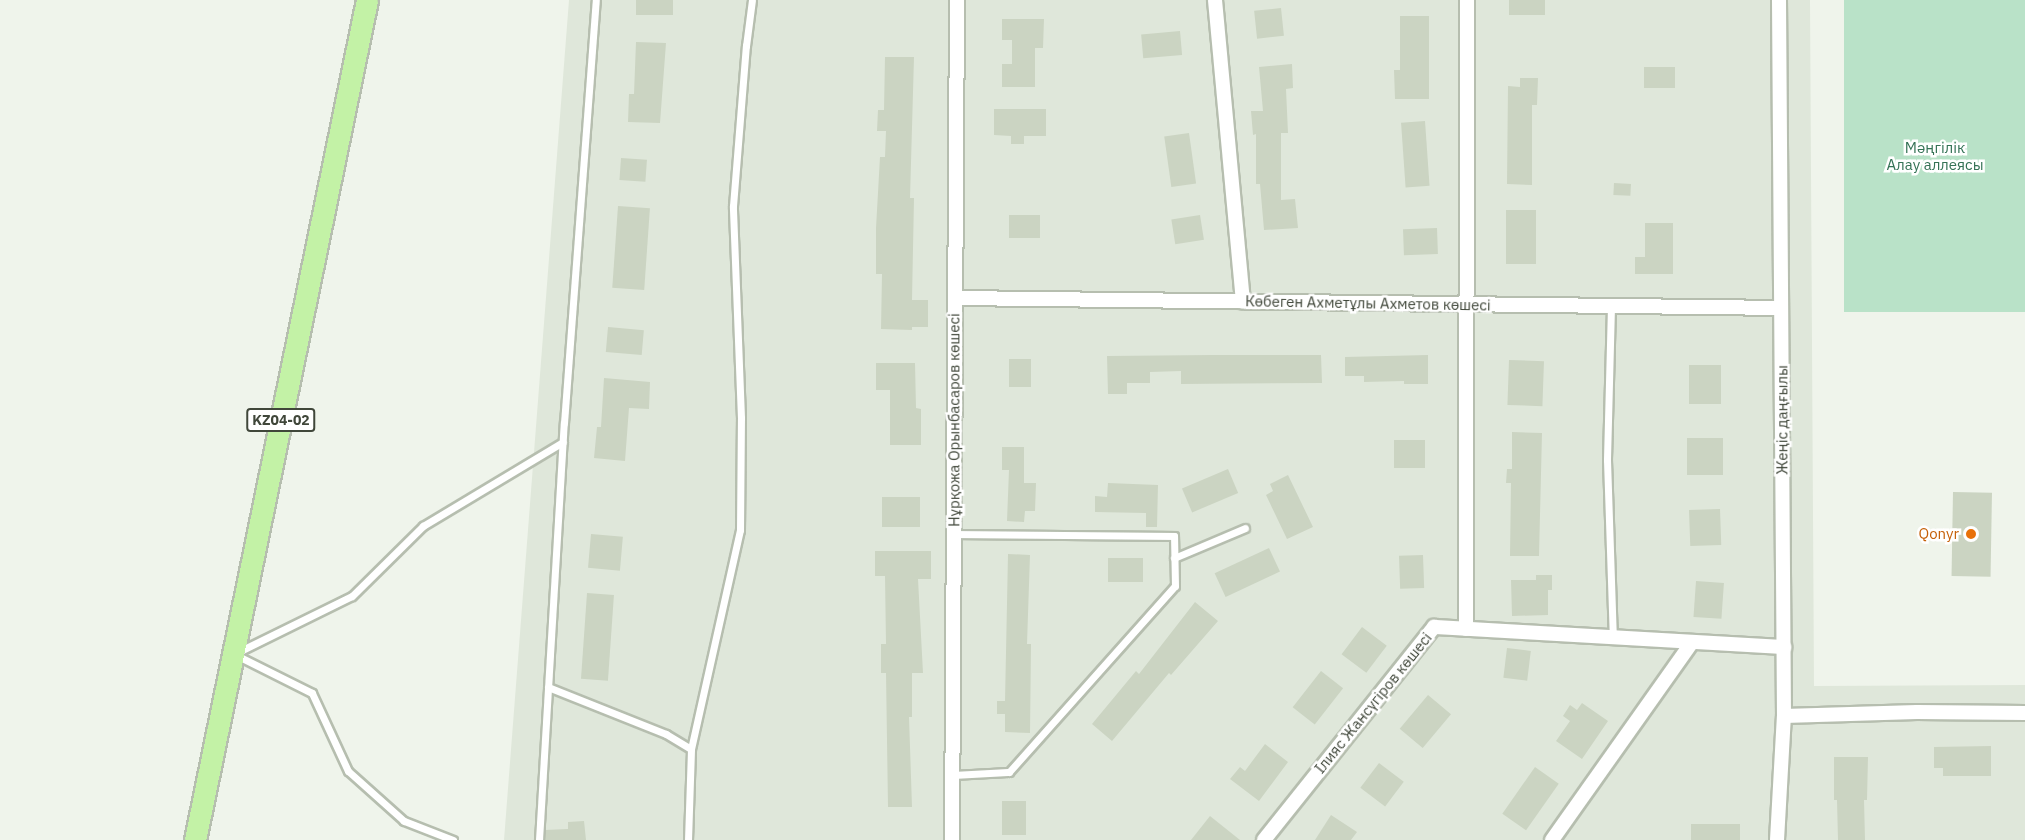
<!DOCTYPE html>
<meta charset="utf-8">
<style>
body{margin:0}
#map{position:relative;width:2025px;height:840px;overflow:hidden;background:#eff4eb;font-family:"IBM Plex Sans",sans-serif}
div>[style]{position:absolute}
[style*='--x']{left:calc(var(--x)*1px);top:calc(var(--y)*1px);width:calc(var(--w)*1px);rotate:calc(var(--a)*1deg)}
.residential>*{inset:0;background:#dfe7da}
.green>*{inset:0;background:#b9e2c8;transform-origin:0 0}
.building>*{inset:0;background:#cbd4c2;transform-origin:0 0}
.roads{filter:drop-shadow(2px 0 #b6beaf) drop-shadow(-2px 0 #b6beaf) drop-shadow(0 2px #b6beaf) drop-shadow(0 -2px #b6beaf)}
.lane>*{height:7px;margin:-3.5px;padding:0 3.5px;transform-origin:3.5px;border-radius:3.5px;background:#fff}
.street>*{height:14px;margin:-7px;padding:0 7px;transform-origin:7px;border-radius:7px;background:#fff}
.primary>*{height:21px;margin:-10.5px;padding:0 10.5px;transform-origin:10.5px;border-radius:10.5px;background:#c3f2a6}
.dots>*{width:16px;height:16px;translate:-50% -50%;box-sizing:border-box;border:3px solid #fff;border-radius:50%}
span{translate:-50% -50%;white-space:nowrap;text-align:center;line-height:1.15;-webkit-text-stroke:5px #fff;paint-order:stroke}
.shield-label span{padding:2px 4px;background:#fff;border:2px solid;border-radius:4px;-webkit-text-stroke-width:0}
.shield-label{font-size:14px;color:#40473a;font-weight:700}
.park-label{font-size:15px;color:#347255}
.street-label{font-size:15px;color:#40473a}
.food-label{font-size:15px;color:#c56008}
.right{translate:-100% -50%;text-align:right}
</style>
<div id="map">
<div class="residential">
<div style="clip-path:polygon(569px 0,1810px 0,1814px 686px,2025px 685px,2025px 840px,504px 840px)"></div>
</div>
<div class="green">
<div style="left:1844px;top:0;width:181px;height:312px"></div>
</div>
<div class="building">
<div style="left:636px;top:0;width:37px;height:15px"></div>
<div style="left:1509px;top:0;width:36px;height:15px"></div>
<div style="left:1281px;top:8px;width:28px;height:27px;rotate:84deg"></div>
<div style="clip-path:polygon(1400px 16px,1429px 16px,1429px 99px,1395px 99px,1394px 70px,1400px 70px)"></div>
<div style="clip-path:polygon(1002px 19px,1044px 19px,1043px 48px,1035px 48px,1035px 87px,1002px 87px,1002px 64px,1012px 64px,1012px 40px,1002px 40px)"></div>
<div style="left:1180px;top:31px;width:24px;height:39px;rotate:85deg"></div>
<div style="clip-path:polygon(636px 42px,666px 43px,660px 123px,628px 122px,629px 94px,634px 94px)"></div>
<div style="clip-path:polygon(885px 57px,914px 57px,910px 198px,914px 198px,912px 300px,928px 300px,928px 327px,912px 327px,912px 330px,881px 329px,882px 274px,876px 274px,876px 228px,880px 157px,885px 157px,886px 131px,877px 131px,878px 110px,884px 110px)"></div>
<div style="clip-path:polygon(1292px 64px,1293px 88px,1286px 89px,1288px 133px,1281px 133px,1281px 200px,1295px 199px,1298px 228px,1264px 230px,1260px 184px,1256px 184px,1256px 134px,1253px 135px,1251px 111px,1263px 111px,1259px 67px)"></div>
<div style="left:1644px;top:67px;width:31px;height:21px"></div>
<div style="clip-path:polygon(1520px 78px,1538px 78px,1537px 105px,1532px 105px,1532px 185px,1507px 184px,1508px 86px,1520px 87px)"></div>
<div style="clip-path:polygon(994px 109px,1046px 109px,1046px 136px,1024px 136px,1024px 144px,1011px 144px,1011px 136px,994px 135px)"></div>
<div style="left:1425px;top:121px;width:65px;height:24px;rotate:86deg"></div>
<div style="left:1189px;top:133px;width:51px;height:25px;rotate:82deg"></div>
<div style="left:621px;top:158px;width:26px;height:22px;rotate:4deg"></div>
<div style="left:1614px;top:183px;width:17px;height:12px;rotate:3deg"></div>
<div style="left:618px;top:206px;width:32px;height:82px;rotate:4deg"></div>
<div style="left:1506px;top:210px;width:30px;height:54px"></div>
<div style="left:1009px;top:215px;width:31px;height:23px"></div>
<div style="left:1200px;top:215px;width:25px;height:29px;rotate:81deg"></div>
<div style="clip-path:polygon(1645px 223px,1673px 223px,1673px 274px,1635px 274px,1635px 257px,1645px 257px)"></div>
<div style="left:1437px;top:228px;width:26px;height:34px;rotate:88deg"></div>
<div style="left:608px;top:327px;width:36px;height:25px;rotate:5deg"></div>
<div style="clip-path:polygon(1212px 355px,1321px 355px,1322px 383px,1181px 384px,1181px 371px,1150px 372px,1150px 383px,1127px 383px,1127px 394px,1108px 394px,1107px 356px)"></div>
<div style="clip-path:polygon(1428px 355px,1428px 384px,1404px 384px,1404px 381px,1364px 382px,1364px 376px,1345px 376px,1345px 357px)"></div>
<div style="left:1009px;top:359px;width:22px;height:28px"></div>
<div style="left:1509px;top:360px;width:35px;height:45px;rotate:2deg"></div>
<div style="clip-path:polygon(876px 363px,915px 363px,916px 408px,921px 409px,921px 445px,890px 445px,890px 390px,876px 390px)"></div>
<div style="left:1689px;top:365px;width:32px;height:39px"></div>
<div style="clip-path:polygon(604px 378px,650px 382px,649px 409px,629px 408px,625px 461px,594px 458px,597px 427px,601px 427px)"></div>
<div style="clip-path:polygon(1512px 432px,1542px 433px,1539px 556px,1510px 556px,1511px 483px,1506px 483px,1507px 469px,1512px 469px)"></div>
<div style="left:1687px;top:438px;width:36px;height:37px"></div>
<div style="left:1394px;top:440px;width:31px;height:28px"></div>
<div style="clip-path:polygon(1002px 447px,1024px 447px,1024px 483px,1036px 483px,1035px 511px,1025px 511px,1024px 522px,1007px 521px,1009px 470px,1002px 470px)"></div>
<div style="left:1228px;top:469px;width:26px;height:50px;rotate:67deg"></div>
<div style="clip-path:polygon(1288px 475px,1313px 527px,1287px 539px,1266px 495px,1273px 491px,1270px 484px)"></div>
<div style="clip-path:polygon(1108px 483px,1158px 485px,1157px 527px,1146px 527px,1146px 513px,1095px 512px,1095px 496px,1107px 497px)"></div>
<div style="left:1953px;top:492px;width:39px;height:84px;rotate:1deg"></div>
<div style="left:920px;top:497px;width:30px;height:38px;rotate:90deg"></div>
<div style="left:1720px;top:509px;width:36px;height:31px;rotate:88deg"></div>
<div style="left:591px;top:534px;width:32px;height:34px;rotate:5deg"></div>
<div style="left:1269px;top:548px;width:26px;height:60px;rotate:65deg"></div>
<div style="clip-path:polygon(875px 551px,931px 551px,931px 579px,918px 579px,923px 673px,912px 673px,912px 717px,909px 717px,912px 807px,888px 807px,886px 673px,881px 673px,881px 644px,886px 644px,885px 576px,875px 576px)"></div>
<div style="clip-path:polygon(1008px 554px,1030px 555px,1027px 644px,1031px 644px,1030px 733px,1005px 732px,1005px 714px,997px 714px,997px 701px,1005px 701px)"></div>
<div style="left:1423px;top:555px;width:33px;height:24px;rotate:88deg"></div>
<div style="left:1108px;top:558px;width:35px;height:24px"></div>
<div style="clip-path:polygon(1536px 575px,1552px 575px,1552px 590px,1548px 590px,1548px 615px,1512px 616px,1511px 580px,1536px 580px)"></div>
<div style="left:1696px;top:581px;width:28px;height:36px;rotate:4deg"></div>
<div style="left:587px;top:593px;width:27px;height:86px;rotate:4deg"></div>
<div style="clip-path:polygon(1195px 602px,1218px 621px,1171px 675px,1169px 673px,1112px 741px,1092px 724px,1136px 671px,1139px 674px)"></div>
<div style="left:1362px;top:627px;width:31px;height:34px;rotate:37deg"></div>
<div style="left:1507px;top:648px;width:24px;height:30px;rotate:7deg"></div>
<div style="left:1321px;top:671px;width:28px;height:46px;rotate:38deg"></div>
<div style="left:1428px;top:695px;width:30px;height:44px;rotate:40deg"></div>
<div style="clip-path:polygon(1582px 703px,1608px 721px,1582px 759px,1556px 741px,1570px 721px,1563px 716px,1570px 705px,1577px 710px)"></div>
<div style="clip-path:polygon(1265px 744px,1288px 762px,1259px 801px,1230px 779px,1240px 767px,1245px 771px)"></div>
<div style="clip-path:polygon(1991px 746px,1991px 776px,1943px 776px,1943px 768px,1934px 768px,1934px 747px)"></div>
<div style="clip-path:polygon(1834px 757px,1868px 757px,1867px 800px,1864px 800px,1865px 840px,1838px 840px,1837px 800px,1834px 800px)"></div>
<div style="left:1379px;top:763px;width:31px;height:31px;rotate:37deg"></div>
<div style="left:1535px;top:767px;width:29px;height:57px;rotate:35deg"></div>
<div style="left:1002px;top:801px;width:24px;height:34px"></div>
<div style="clip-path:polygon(1331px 815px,1357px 832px,1351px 840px,1315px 840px)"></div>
<div style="clip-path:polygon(1210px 816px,1240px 840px,1191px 840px)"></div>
<div style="clip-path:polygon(584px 821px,586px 840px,545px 840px,545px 830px,568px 829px,568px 822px)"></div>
<div style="left:1691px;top:824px;width:49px;height:16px"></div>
</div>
<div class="roads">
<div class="lane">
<div style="--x:1611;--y:306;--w:154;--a:91.5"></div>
<div style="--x:1607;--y:460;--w:177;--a:88.1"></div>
<div style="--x:1174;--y:558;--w:77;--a:-22.9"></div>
<div style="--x:548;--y:687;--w:127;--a:21.7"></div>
<div style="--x:666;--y:734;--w:29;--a:31"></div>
<div style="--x:952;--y:775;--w:57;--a:-3"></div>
<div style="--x:1009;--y:772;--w:249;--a:-48.3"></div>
<div style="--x:1175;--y:586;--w:50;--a:-91.1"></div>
<div style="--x:1174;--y:536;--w:220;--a:-179.5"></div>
<div style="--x:453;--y:840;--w:53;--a:-158.8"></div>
<div style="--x:404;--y:821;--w:75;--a:-138.2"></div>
<div style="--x:348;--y:771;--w:86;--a:-114.8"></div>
<div style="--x:312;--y:693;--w:87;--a:-153.4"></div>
<div style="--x:234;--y:654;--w:131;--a:-26.2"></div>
<div style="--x:352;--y:596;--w:100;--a:-44.6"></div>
<div style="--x:423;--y:526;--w:163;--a:-31"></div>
<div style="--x:539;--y:840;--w:418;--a:-86.6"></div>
<div style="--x:564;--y:423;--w:424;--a:-85.7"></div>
<div style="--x:688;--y:840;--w:91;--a:-88.1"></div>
<div style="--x:691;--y:749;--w:224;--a:-77.4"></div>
<div style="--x:740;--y:530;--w:112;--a:-89.5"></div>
<div style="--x:741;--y:418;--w:212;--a:-92.2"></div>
<div style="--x:733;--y:206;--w:161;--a:-85.4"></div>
<div style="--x:746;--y:46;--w:46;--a:-82.6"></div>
</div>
<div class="street">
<div style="--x:1215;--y:0;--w:303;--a:84.7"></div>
<div style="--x:955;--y:298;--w:826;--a:0.69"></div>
<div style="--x:1466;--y:629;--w:629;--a:-89.91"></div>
<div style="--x:1784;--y:716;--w:133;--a:-1.7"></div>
<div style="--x:1917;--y:712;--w:108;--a:0.5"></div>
<div style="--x:952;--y:840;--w:840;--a:-89.66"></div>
<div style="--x:1264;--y:840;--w:273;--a:-51.4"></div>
<div style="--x:1434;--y:627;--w:351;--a:3.3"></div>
<div style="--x:1552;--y:840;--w:242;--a:-54.7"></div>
<div style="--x:1777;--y:840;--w:124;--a:-86.8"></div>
<div style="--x:1784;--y:716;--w:716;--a:-90.4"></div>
</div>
<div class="primary">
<div style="--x:195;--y:840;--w:857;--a:-78.43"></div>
</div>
</div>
<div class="dots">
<div style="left:1971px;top:534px;background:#e8710a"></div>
</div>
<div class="shield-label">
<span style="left:281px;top:420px">KZ04-02</span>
</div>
<div class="park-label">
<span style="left:1935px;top:156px">Мәңгілік<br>Алау аллеясы</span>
</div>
<div class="street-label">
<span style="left:1368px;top:303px;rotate:1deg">Көбеген Ахметұлы Ахметов көшесі</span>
<span style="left:954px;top:420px;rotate:-90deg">Нұрқожа Орынбасаров көшесі</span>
<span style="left:1782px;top:420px;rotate:-90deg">Жеңіс даңғылы</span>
<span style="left:1373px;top:703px;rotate:-51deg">Ілияс Жансүгіров көшесі</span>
</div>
<div class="food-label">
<span class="right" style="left:1959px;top:534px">Qonyr</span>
</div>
</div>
